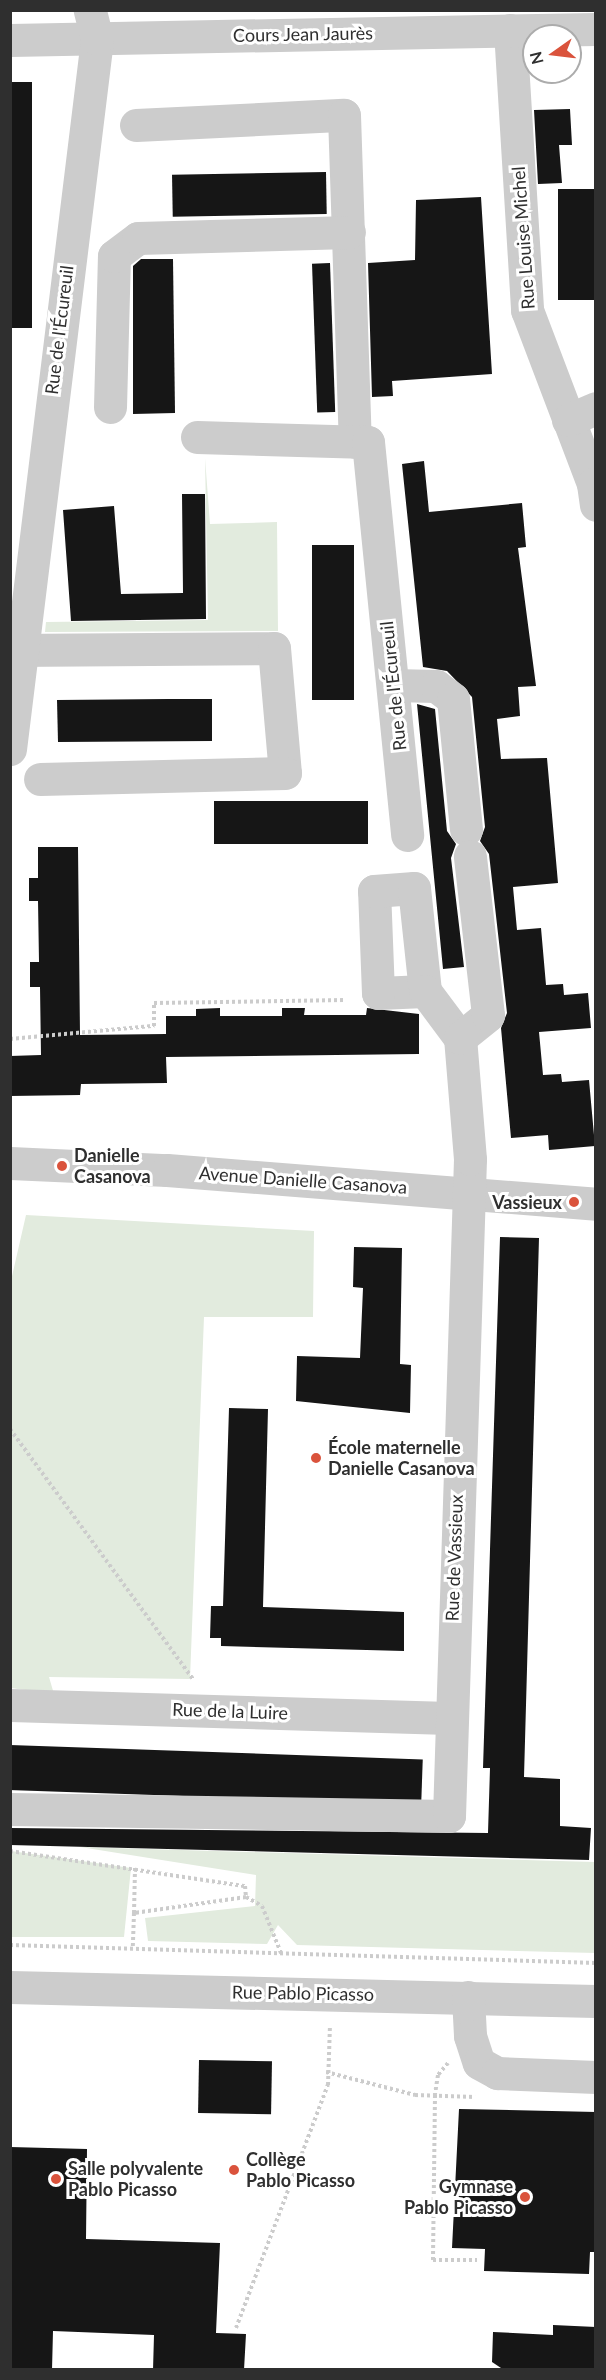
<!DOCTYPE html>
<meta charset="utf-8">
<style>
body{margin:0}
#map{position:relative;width:606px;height:2380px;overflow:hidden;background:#fff;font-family:Lato,sans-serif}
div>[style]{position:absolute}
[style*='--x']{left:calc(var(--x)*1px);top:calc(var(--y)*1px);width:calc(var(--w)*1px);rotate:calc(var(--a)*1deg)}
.green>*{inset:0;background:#e2ebde}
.building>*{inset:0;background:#161616;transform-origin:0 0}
.path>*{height:4px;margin-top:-2px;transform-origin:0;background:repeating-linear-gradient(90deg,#ccc 0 3px,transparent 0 6px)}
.minor>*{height:33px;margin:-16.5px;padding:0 16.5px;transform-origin:16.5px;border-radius:16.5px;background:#ccc}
.dots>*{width:16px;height:16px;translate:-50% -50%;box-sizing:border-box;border:3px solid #fff;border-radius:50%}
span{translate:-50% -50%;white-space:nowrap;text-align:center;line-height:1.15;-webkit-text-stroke:6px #fff;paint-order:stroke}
.street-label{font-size:18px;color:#2f2f2f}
.poi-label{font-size:18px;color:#2f2f2f;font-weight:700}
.left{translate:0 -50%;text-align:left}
.right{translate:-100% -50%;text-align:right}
.frame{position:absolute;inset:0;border:12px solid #2f2f2f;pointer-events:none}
.north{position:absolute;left:522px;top:24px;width:60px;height:60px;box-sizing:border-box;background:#fff;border:2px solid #acacac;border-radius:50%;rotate:256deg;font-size:16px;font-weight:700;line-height:24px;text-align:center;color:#2f2f2f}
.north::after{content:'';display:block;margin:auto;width:21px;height:27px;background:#da533c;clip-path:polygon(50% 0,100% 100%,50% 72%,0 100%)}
</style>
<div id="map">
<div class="green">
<div style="clip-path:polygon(205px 458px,210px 524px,277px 522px,278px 631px,45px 632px,46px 622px,208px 620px)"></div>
<div style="clip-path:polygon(26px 1215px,314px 1231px,313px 1317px,204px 1317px,190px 1679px,49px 1677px,54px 1694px,11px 1688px,10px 1285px)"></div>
<div style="clip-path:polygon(80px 1847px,595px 1862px,595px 1953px,297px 1945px,278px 1925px,267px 1944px,148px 1941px,145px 1918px,255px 1906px,256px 1875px)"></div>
<div style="clip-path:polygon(11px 1851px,131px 1868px,124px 1937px,11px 1937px)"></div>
</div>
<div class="building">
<div style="left:32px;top:82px;width:246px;height:22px;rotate:90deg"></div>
<div style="clip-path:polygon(570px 109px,572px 145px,559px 145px,562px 183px,538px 184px,534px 110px)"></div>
<div style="left:326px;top:172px;width:42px;height:154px;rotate:89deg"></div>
<div style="left:596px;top:189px;width:111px;height:38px;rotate:90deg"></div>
<div style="clip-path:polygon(481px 197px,492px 374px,392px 381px,393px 396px,372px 397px,368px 263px,415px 260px,416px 200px)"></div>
<div style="clip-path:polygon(141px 259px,173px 259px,175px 413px,133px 414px,133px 266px)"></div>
<div style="left:330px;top:263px;width:149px;height:18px;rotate:88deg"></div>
<div style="clip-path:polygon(424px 461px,429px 512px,522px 503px,526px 547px,518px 548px,536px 686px,518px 687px,520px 716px,497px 719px,501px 759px,547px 758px,558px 883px,513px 887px,517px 930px,541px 928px,546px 985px,563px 984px,564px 995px,588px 993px,591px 1028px,539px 1032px,543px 1075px,561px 1074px,562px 1082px,589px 1080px,595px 1146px,549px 1150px,548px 1135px,511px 1138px,501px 1028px,507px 1013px,489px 854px,480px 841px,485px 827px,472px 697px,447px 671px,423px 667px,402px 464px)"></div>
<div style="clip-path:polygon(182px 494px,205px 494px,206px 619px,71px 621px,63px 510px,114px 506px,121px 594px,183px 593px)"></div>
<div style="left:354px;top:545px;width:155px;height:42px;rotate:90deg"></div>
<div style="clip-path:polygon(168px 699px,212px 699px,212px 741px,58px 742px,57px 700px)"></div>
<div style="clip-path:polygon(417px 704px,435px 709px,447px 831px,456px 844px,451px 858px,464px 967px,443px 969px)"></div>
<div style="left:368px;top:801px;width:43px;height:154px;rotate:90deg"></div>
<div style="clip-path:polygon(38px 847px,78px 847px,80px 1035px,166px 1034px,166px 1016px,196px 1016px,196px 1009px,220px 1008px,220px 1016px,282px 1016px,282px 1008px,305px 1008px,304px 1015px,366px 1015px,367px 1008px,419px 1014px,419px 1054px,166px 1057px,167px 1083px,81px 1084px,80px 1095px,10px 1096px,10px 1056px,41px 1055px,40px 987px,30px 987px,30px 962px,39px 962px,38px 901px,29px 901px,29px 878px,38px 878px)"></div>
<div style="clip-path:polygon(500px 1237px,539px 1238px,524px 1777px,560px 1779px,560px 1826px,591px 1828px,589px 1860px,10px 1845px,10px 1828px,488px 1833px,490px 1768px,483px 1768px)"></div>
<div style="clip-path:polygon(354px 1247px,402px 1248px,400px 1364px,411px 1365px,410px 1413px,296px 1401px,297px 1356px,360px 1358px,363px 1288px,353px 1287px)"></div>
<div style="clip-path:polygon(229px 1408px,268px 1409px,263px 1607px,404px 1612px,404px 1651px,221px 1646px,221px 1638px,210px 1638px,211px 1606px,223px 1606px)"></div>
<div style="left:10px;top:1745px;width:413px;height:45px;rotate:2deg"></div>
<div style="left:199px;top:2060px;width:73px;height:53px;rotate:1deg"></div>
<div style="clip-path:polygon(459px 2109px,596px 2112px,596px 2252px,590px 2252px,589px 2274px,484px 2271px,485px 2249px,452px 2248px)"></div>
<div style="clip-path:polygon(10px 2147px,87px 2149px,86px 2239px,220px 2243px,216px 2333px,246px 2334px,244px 2370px,153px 2370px,154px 2335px,53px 2331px,52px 2370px,10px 2370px)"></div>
<div style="clip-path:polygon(553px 2325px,596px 2327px,596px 2370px,504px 2370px,492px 2362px,493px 2332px,553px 2335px)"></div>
</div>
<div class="path">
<div style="--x:10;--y:1039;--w:145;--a:-5.2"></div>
<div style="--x:154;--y:1026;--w:23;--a:-90"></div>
<div style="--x:154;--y:1003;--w:190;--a:-0.9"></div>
<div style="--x:10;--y:1429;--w:311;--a:53.8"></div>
<div style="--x:10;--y:1851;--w:238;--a:8.5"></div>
<div style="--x:245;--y:1886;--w:11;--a:85"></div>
<div style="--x:246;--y:1897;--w:113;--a:171.9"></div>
<div style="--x:134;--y:1913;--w:35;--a:92"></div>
<div style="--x:246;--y:1897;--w:18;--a:29"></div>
<div style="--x:262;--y:1906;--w:51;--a:68"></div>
<div style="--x:134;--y:1913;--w:45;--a:-88.7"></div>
<div style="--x:10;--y:1945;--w:586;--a:1.76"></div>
<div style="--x:448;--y:2063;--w:16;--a:130"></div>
<div style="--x:438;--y:2075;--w:20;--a:99"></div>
<div style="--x:435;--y:2095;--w:165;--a:90.7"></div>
<div style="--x:433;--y:2260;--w:44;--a:0"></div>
<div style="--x:326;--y:2072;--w:92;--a:14.5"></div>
<div style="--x:415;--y:2095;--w:60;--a:1.9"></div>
<div style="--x:236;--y:2328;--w:260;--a:-69.3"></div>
<div style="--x:328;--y:2085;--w:59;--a:-88.1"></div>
</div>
<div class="minor">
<div style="--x:510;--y:30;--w:281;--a:86.5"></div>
<div style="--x:527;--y:310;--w:186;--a:69.2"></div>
<div style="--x:593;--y:484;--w:21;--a:82"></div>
<div style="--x:10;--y:40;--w:586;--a:-1.08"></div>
<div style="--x:136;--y:125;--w:208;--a:-2.8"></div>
<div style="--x:344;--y:115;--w:327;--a:88.1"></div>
<div style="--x:110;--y:407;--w:151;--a:-88.5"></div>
<div style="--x:114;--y:256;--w:30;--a:-37"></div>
<div style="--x:138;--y:238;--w:211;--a:-1.6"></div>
<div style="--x:568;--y:420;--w:30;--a:-23"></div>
<div style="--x:197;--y:437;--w:171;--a:1.7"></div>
<div style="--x:368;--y:442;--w:395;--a:84.3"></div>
<div style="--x:10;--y:650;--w:264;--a:-0.4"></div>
<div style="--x:274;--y:648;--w:125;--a:85"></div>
<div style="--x:285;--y:773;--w:245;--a:178.6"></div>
<div style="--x:393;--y:685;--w:43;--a:1.3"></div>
<div style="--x:436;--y:686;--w:21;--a:37"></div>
<div style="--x:453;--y:699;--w:131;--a:84.3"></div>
<div style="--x:10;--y:749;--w:715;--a:-83.01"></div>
<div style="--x:97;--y:39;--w:30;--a:-104"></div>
<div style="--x:425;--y:991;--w:47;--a:177.6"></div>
<div style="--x:378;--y:993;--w:102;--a:-92.2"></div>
<div style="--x:374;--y:891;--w:40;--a:-4.3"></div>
<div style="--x:414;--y:888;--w:104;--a:83.9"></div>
<div style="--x:425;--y:991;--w:59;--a:53.3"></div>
<div style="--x:10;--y:1163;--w:157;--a:2.6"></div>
<div style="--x:167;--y:1170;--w:430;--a:4.5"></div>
<div style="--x:10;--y:1705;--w:439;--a:1.7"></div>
<div style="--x:10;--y:1809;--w:439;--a:0.9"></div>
<div style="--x:449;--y:1816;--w:657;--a:-88.17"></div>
<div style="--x:470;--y:1159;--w:121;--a:-94.7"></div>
<div style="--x:460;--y:1038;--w:36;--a:-39"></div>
<div style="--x:488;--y:1015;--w:160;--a:-96.5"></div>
<div style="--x:10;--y:1987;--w:586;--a:1.37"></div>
<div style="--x:468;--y:1997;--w:39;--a:87"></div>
<div style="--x:470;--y:2036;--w:28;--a:72"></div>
<div style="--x:479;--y:2063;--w:21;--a:29"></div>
<div style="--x:497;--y:2073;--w:99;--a:2.3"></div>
</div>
<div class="dots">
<div style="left:62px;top:1166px;background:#da533c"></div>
<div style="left:574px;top:1202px;background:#da533c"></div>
<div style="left:316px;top:1458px;background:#da533c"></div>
<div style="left:234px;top:2170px;background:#da533c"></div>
<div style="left:56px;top:2179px;background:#da533c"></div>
<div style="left:525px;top:2197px;background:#da533c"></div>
</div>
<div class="street-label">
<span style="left:303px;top:34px;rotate:-1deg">Cours Jean Jaurès</span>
<span style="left:523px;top:238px;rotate:-94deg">Rue Louise Michel</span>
<span style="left:59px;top:330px;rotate:-83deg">Rue de l'Écureuil</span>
<span style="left:393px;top:686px;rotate:-96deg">Rue de l'Écureuil</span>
<span style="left:303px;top:1180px;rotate:4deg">Avenue Danielle Casanova</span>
<span style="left:454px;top:1558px;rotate:-88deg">Rue de Vassieux</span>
<span style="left:230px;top:1711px;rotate:2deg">Rue de la Luire</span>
<span style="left:303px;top:1993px;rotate:1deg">Rue Pablo Picasso</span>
</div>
<div class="poi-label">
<span class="left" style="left:74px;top:1166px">Danielle<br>Casanova</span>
<span class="right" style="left:562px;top:1202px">Vassieux</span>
<span class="left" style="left:328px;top:1458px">École maternelle<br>Danielle Casanova</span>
<span class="left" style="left:246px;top:2170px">Collège<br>Pablo Picasso</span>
<span class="left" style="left:68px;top:2179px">Salle polyvalente<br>Pablo Picasso</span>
<span class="right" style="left:513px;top:2197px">Gymnase<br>Pablo Picasso</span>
</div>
<div class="frame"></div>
<div class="north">N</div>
</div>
